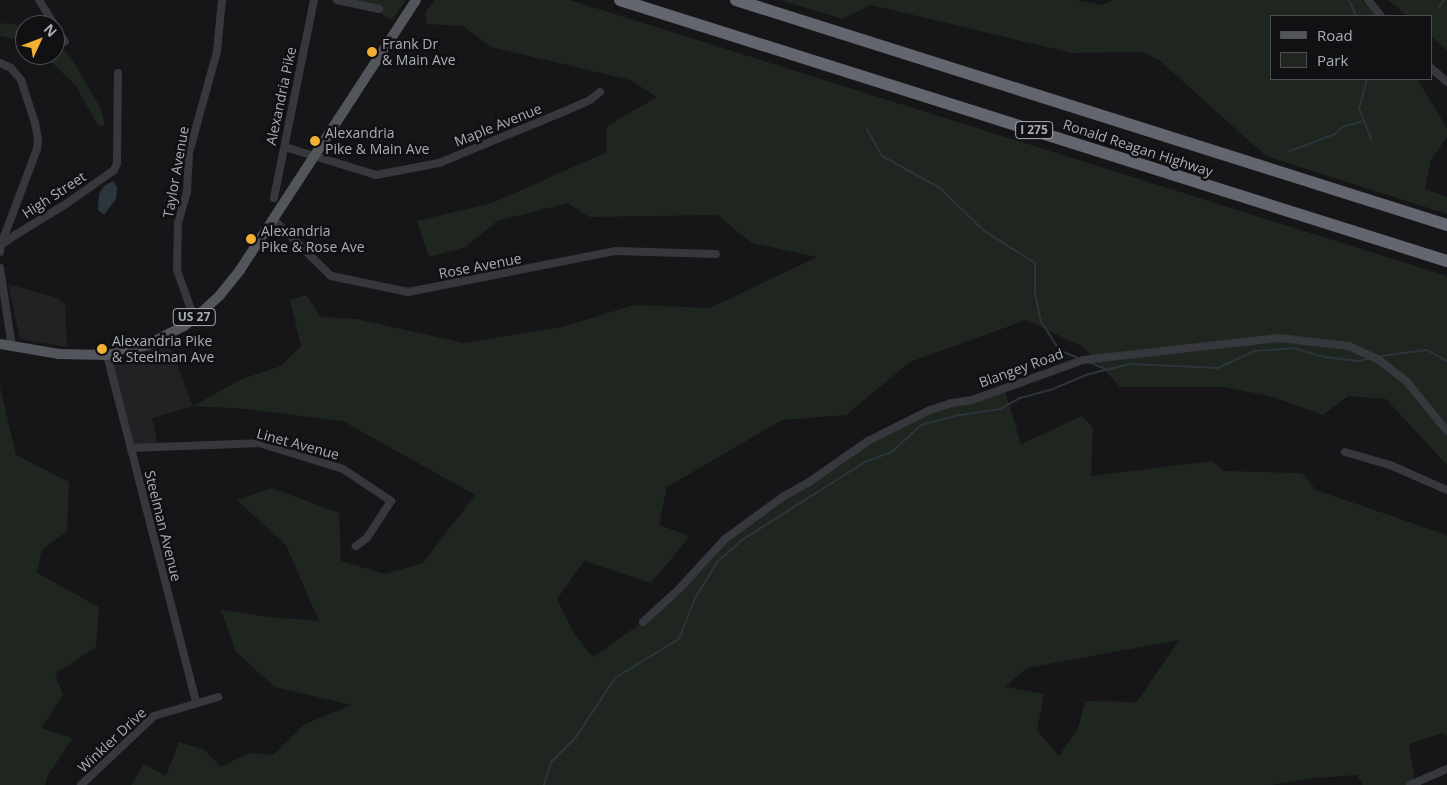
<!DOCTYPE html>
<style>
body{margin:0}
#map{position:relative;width:1447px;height:785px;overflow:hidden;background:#161618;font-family:"Open Sans",sans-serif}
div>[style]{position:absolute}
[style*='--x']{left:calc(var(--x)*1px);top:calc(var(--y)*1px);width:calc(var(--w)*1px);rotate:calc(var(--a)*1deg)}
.built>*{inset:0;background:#222225}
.green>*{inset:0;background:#1e261f}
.water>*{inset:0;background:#2c353c}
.stream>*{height:2px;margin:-1px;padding:0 1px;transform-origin:1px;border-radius:1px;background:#2c353c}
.minor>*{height:8px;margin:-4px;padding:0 4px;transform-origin:4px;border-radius:4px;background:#37383d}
.major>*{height:10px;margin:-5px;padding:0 5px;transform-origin:5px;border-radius:5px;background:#53555c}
.highway>*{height:12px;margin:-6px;padding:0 6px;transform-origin:6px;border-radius:6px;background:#63666e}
.dots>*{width:14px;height:14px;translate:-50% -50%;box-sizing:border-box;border:2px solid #111113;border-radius:50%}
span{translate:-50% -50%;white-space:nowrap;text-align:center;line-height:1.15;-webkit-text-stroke:5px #111113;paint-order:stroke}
.shield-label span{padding:1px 4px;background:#111113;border:1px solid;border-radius:4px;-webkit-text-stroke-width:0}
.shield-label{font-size:12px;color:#a8adb8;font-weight:700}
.poi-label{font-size:14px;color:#a8adb8}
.left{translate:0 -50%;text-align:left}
.street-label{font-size:14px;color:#a8adb8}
.legend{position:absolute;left:1270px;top:15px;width:162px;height:65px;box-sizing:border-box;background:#111113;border:1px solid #4d4f55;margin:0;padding:6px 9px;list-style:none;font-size:15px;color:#a8adb8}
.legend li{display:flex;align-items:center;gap:10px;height:25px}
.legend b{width:25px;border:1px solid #4d4f55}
.north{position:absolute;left:15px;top:15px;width:50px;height:50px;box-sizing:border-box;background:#111113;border:1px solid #4d4f55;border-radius:50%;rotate:47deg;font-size:14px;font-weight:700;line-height:20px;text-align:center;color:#a8adb8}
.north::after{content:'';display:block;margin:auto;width:18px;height:22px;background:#f2b134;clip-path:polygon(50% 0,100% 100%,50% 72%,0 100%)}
</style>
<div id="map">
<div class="built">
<div style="clip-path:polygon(8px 284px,57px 298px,65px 304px,67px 347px,20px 339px)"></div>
<div style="clip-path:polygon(166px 336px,193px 406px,152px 418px,158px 446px,131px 448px,107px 355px)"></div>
</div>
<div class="green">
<div style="clip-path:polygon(355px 0,406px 0,392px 20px,379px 12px,379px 6px)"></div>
<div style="clip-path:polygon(evenodd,435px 0,570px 0,1447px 276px,1447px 465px,1386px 399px,1348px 396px,1323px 415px,1273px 397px,1225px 387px,1120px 387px,1083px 347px,1026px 320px,910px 362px,846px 415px,782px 420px,667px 487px,659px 525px,690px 536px,651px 583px,584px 561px,557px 599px,574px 633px,593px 657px,643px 622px,710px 553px,820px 474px,916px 416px,1004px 388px,1021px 444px,1082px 416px,1093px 428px,1091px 476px,1213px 461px,1223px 471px,1302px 473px,1316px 490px,1447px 535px,1447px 736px,1443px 733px,1409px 744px,1415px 783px,1410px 785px,1363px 785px,1357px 775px,1305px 779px,1271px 785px,131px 785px,144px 764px,166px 776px,179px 742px,203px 749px,221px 767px,249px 753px,273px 755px,305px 724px,352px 705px,275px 687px,236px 652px,221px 610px,270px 617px,319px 621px,286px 545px,237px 500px,272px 488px,339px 513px,341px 561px,385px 574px,423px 563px,475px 495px,343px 421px,247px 409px,193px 406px,242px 379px,281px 366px,301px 346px,290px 300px,306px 295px,321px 317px,357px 319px,464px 343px,562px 327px,634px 305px,710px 308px,817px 257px,752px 243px,717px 215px,589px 217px,568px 203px,497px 221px,466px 247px,429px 257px,417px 221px,492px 203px,607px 152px,607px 126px,657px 97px,630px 80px,491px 47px,463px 26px,427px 24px,425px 12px,435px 0,1179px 640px,1137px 702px,1085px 701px,1078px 728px,1059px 756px,1037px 730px,1044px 694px,1005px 687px,1027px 668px,1179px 640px)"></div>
<div style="clip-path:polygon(780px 0,1076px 0,1103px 5px,1113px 0,1362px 0,1376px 16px,1271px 16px,1271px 79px,1417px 79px,1447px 128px,1447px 137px,1431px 160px,1425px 189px,1447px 197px,1447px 214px,1266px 156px,1159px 60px,1142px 52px,1072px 53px,871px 5px,843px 19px)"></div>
<div style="clip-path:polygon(1388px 0,1447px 0,1447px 50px,1431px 36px,1431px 16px,1407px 16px)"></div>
<div style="clip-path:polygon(5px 23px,25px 26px,25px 41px,0 36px,0 25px)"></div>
<div style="clip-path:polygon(55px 41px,72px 59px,100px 107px,105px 124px,101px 127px,97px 124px,76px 86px,44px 55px,55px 55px)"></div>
<div style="clip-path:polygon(0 387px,16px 455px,69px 482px,67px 531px,42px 550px,37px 573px,99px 607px,96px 647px,55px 674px,63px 695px,41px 728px,73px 738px,48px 775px,45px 785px,0 785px)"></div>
</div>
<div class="water">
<div style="clip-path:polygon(114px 181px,117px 188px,116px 199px,104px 215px,98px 210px,99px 194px,104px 186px)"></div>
</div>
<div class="stream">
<div style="--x:1349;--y:0;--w:17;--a:66"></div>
<div style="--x:1439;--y:7;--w:9;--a:-54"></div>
<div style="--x:1367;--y:79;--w:30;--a:105"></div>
<div style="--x:1359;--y:108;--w:34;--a:69"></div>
<div style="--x:867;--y:129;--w:31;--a:61"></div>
<div style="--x:882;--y:156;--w:66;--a:28.9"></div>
<div style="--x:940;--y:188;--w:60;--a:44.3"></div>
<div style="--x:983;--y:230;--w:62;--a:32.4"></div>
<div style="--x:1035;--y:263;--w:30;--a:90"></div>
<div style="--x:1035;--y:293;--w:29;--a:78"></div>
<div style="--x:1041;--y:321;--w:34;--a:58"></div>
<div style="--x:1059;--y:350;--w:23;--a:23"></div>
<div style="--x:1288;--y:152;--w:50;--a:-21"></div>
<div style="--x:1335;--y:134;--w:12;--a:-42"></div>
<div style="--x:1344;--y:126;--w:18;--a:-13"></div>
<div style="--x:1381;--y:356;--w:46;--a:-7.4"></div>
<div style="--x:1427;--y:350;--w:23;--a:29"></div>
<div style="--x:1089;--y:362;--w:17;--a:24"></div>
<div style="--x:544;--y:785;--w:24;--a:-73"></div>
<div style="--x:551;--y:762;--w:35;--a:-45"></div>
<div style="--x:576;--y:737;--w:71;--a:-56.5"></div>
<div style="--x:615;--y:678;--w:75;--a:-31.4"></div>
<div style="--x:679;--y:639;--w:44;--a:-68.7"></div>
<div style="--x:695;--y:598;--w:44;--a:-58.1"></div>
<div style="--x:718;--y:561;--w:32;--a:-41"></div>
<div style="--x:742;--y:540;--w:146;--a:-32.4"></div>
<div style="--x:865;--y:462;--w:30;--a:-21"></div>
<div style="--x:893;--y:451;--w:38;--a:-43"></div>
<div style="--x:921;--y:425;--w:34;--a:-15"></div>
<div style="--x:954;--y:416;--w:47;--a:-8.7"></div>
<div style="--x:1000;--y:409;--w:23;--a:-29"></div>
<div style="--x:1020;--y:398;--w:34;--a:-15"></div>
<div style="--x:1053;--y:389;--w:39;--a:-23"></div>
<div style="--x:1089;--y:374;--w:42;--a:-13.7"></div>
<div style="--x:1130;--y:364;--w:88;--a:2.6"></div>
<div style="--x:1218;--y:368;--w:40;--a:-25"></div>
<div style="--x:1254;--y:351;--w:39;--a:-4"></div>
<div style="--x:1293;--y:348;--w:33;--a:16"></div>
<div style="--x:1325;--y:357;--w:34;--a:7"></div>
<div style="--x:1359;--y:361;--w:9;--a:-13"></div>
</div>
<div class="minor">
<div style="--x:39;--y:0;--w:49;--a:58.2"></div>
<div style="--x:337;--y:0;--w:43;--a:12.1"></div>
<div style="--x:1368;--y:0;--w:21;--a:51"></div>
<div style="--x:0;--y:63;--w:12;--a:24"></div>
<div style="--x:11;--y:68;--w:16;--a:50"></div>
<div style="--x:21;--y:80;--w:45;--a:72"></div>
<div style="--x:35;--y:123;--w:16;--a:79"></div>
<div style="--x:38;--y:139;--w:10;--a:96"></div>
<div style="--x:37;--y:149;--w:103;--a:110.6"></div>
<div style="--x:1431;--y:68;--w:21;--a:41"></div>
<div style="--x:285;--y:147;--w:95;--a:17.1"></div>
<div style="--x:376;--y:175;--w:48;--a:-10.8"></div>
<div style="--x:423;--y:166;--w:16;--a:-11"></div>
<div style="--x:439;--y:163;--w:134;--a:-22.4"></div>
<div style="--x:563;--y:112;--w:30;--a:-24"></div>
<div style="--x:590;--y:100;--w:13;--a:-39"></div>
<div style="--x:274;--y:198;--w:202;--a:-78.6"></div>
<div style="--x:273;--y:219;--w:81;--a:44.5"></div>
<div style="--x:331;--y:276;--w:79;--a:11.7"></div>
<div style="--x:408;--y:292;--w:212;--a:-11.2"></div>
<div style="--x:616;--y:251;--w:100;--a:1.7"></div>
<div style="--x:0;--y:252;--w:7;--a:-82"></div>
<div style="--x:1;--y:245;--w:19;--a:-35"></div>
<div style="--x:17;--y:234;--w:57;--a:-31.5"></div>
<div style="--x:66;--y:204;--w:59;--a:-35.3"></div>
<div style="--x:114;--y:170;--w:8;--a:-67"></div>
<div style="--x:117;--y:163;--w:90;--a:-89.4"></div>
<div style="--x:0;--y:268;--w:80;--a:81.4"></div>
<div style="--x:194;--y:318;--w:51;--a:-109.5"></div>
<div style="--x:177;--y:270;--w:47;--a:-88.8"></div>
<div style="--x:178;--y:223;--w:32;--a:-74"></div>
<div style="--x:187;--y:192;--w:39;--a:-87"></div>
<div style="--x:189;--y:153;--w:106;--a:-74.6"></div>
<div style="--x:217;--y:51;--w:51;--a:-84.4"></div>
<div style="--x:107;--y:355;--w:358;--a:75.6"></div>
<div style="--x:131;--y:448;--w:128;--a:-2.2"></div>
<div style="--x:259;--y:443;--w:88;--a:17.2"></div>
<div style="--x:343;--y:469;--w:58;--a:33.7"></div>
<div style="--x:391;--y:501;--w:44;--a:123"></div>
<div style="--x:367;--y:538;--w:14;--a:144"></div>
<div style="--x:1345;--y:452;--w:47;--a:16.1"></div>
<div style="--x:1390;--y:465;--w:62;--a:23.7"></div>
<div style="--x:643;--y:622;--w:49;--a:-42.5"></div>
<div style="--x:679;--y:589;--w:68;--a:-47.4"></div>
<div style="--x:725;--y:539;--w:73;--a:-36.1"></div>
<div style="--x:784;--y:496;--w:29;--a:-29"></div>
<div style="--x:809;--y:482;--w:72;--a:-34.8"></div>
<div style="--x:868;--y:441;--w:69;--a:-26.6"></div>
<div style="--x:930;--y:410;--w:23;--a:-18"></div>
<div style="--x:952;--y:403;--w:20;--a:-9"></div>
<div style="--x:972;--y:400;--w:118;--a:-19.8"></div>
<div style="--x:1083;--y:360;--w:197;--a:-6.4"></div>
<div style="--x:1279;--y:338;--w:70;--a:6.5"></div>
<div style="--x:1349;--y:346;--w:33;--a:25"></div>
<div style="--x:1379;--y:360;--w:36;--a:38"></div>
<div style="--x:1407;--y:382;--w:63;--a:50.8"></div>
<div style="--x:81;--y:785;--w:100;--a:-43.4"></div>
<div style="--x:154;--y:716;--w:67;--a:-16.5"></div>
<div style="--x:1410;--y:785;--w:40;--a:-23.4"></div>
</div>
<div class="major">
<div style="--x:0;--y:344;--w:60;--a:9.6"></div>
<div style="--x:59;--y:354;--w:48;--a:1.2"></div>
<div style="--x:107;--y:355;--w:41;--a:-14"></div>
<div style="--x:147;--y:345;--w:42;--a:-27.2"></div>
<div style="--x:184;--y:326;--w:24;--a:-38"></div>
<div style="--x:203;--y:311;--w:23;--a:-43"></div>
<div style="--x:220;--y:295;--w:32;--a:-51"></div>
<div style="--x:240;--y:270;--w:322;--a:-56.9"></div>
</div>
<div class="highway">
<div style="--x:620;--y:0;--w:867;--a:17.52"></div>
<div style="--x:736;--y:0;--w:746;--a:17.56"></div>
</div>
<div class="dots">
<div style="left:372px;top:52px;background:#f2b134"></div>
<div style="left:315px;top:141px;background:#f2b134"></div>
<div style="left:251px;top:239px;background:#f2b134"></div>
<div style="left:102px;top:349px;background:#f2b134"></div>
</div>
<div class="shield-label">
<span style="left:1034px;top:130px">I 275</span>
<span style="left:194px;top:317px">US 27</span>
</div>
<div class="poi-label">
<span class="left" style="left:382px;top:52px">Frank Dr<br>&amp; Main Ave</span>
<span class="left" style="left:325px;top:141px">Alexandria<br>Pike &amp; Main Ave</span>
<span class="left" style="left:261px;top:239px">Alexandria<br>Pike &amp; Rose Ave</span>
<span class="left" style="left:112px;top:349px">Alexandria Pike<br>&amp; Steelman Ave</span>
</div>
<div class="street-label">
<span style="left:281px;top:96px;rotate:-78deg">Alexandria Pike</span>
<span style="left:498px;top:125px;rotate:-22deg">Maple Avenue</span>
<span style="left:1138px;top:148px;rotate:18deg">Ronald Reagan Highway</span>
<span style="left:176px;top:172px;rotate:-80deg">Taylor Avenue</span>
<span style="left:54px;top:195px;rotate:-33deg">High Street</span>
<span style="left:480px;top:266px;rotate:-11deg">Rose Avenue</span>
<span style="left:1021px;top:368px;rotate:-20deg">Blangey Road</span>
<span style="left:298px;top:444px;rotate:15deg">Linet Avenue</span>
<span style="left:163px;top:526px;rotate:76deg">Steelman Avenue</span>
<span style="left:112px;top:740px;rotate:-43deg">Winkler Drive</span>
</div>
<ul class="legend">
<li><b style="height:6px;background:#53555c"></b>Road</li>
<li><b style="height:14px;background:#1e261f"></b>Park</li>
</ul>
<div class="north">N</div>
</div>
